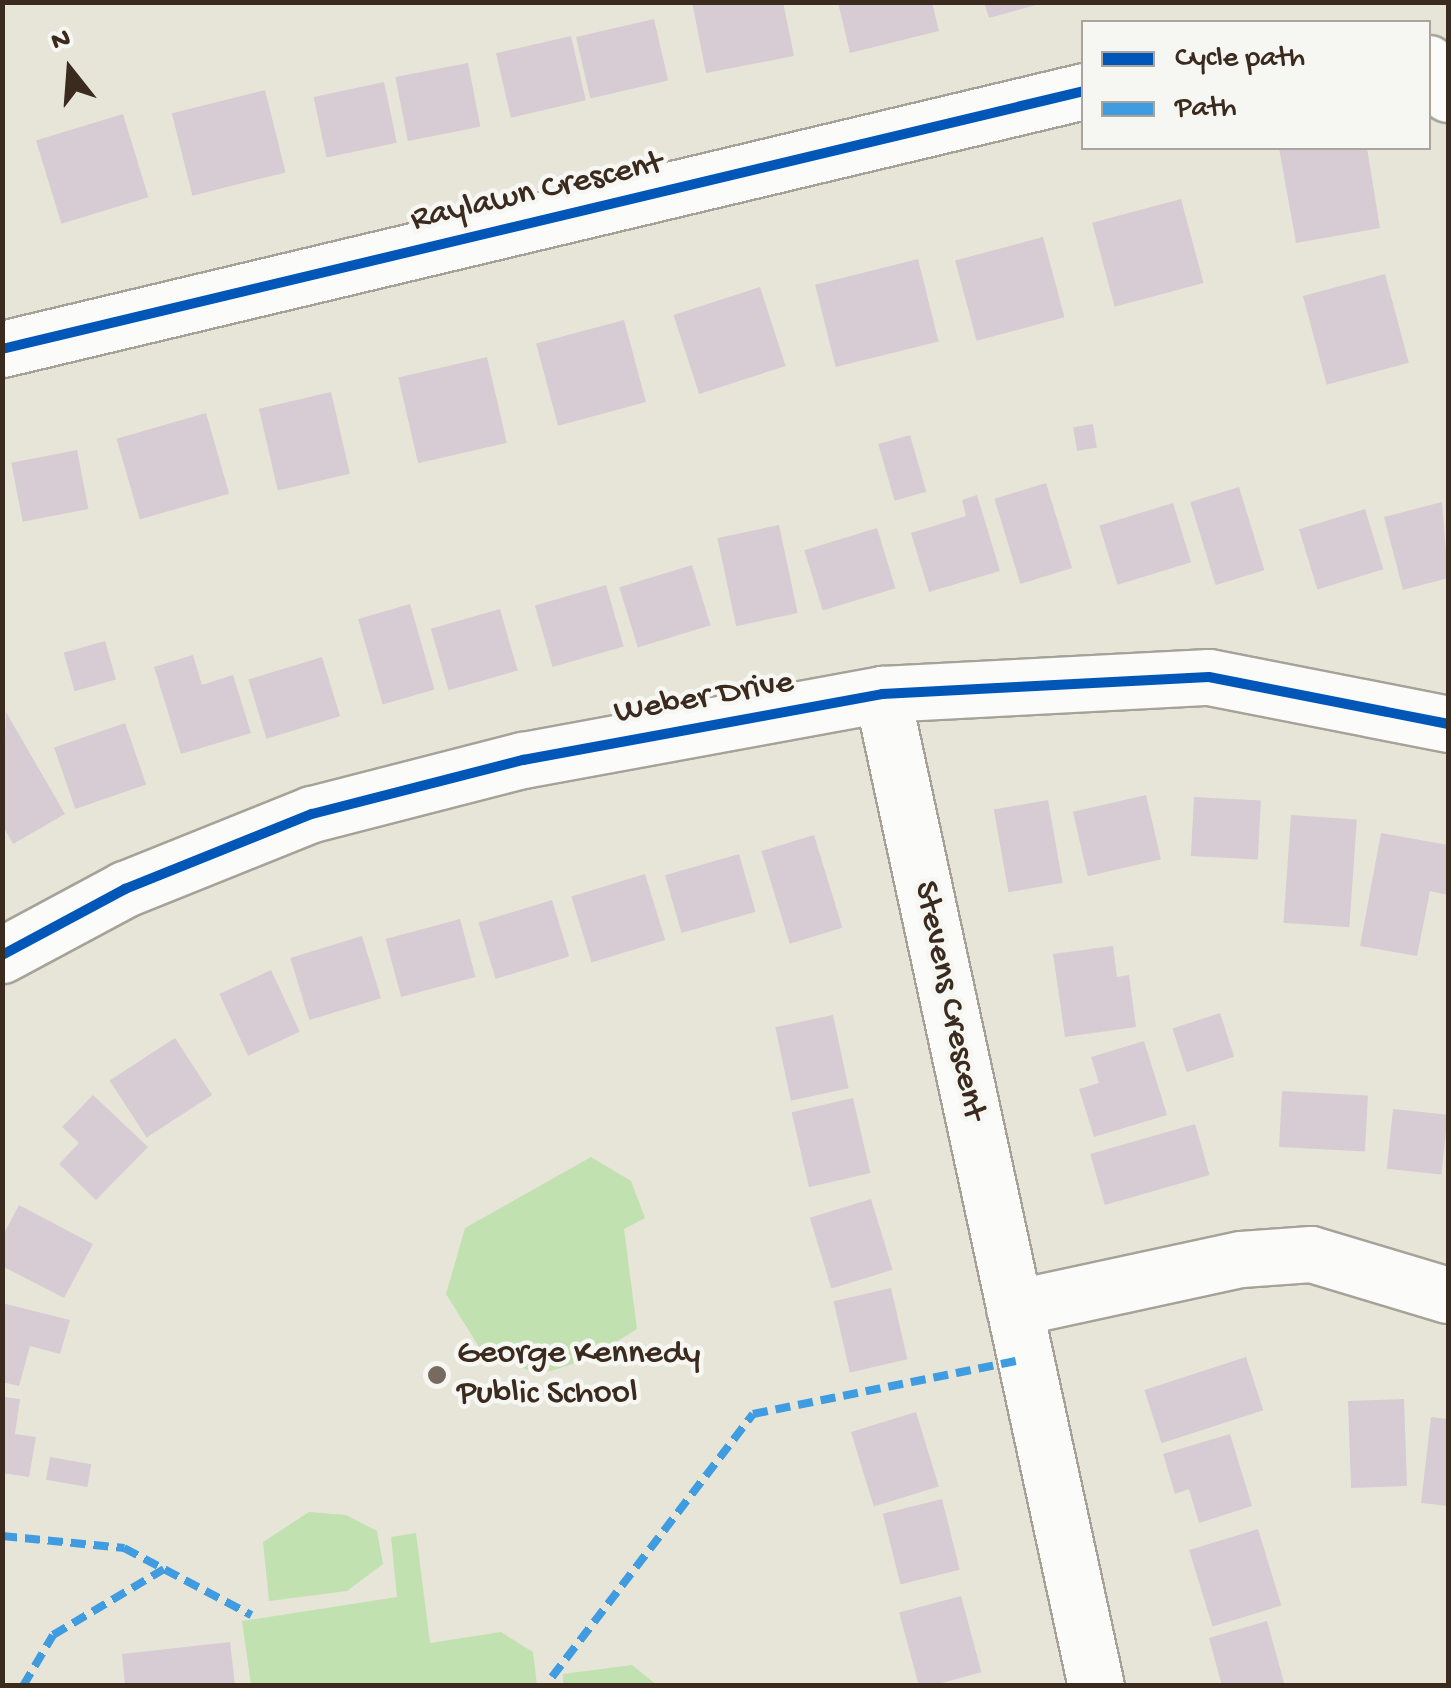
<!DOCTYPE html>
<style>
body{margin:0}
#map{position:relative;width:1451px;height:1688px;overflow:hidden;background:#e7e5d8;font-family:"Gochi Hand",sans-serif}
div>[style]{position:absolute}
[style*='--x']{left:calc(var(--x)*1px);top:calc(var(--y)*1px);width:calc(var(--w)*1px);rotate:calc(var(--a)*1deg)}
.green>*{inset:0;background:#c2e1b0}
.building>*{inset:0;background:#d7ccd3;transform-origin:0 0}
.roads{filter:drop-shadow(2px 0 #a6a299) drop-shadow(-2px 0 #a6a299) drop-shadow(0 2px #a6a299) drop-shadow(0 -2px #a6a299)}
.minor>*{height:55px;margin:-27.5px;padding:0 27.5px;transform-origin:27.5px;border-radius:27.5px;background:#fbfbf9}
.quiet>*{height:8px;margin-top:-4px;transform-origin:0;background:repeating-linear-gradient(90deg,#3f9ce0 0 15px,transparent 0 23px)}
.cycleway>*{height:10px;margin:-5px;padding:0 5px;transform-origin:5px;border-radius:5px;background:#0057b8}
.dots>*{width:28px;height:28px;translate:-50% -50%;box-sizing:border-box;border:5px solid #f6f6f2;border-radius:50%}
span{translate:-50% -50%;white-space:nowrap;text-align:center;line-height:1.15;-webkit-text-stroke:9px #f6f6f2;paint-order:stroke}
.street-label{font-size:35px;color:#3b2a1e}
.poi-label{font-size:35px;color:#3b2a1e}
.left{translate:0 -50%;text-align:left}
.frame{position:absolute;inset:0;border:5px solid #3b2a1e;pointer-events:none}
.legend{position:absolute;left:1081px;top:20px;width:350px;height:130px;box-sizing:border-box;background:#f6f6f2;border:2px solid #aba49d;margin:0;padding:12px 18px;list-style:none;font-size:30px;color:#3b2a1e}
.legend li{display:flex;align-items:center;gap:20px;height:50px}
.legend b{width:50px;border:2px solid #aba49d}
.north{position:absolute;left:20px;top:20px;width:100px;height:100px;-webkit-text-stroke:8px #f6f6f2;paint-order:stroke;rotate:343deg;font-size:28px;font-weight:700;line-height:40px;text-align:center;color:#3b2a1e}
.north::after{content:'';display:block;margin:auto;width:35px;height:45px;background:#3b2a1e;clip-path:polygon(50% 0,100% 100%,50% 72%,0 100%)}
</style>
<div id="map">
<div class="green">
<div style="clip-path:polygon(591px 1157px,631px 1181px,645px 1218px,624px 1229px,637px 1329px,591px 1358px,538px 1375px,479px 1347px,446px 1294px,465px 1228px)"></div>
<div style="clip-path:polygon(309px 1512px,346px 1515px,377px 1531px,383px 1564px,347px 1591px,269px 1601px,263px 1542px)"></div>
<div style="clip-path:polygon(416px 1533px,430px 1643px,501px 1632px,533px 1652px,537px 1685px,251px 1685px,242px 1621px,397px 1597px,391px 1537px)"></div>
<div style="clip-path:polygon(632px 1665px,657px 1685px,563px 1685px,563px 1674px)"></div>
</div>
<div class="building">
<div style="clip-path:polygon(692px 2px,783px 2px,794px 56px,706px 73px)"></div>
<div style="clip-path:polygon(838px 2px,932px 2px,939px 31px,850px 53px)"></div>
<div style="clip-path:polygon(984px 2px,1038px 2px,1039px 4px,989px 18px)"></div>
<div style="left:654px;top:19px;width:63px;height:80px;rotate:77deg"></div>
<div style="left:571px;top:36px;width:66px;height:77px;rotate:77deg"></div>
<div style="left:468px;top:63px;width:65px;height:74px;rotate:79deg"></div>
<div style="left:384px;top:82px;width:62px;height:72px;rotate:78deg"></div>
<div style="left:265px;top:90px;width:85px;height:96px;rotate:76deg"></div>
<div style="left:123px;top:114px;width:87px;height:91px;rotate:73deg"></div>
<div style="clip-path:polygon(1279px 148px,1367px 148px,1380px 228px,1296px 243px)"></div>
<div style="left:1181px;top:199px;width:87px;height:92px;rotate:75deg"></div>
<div style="left:1043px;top:237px;width:83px;height:91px;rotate:75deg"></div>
<div style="left:918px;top:259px;width:85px;height:106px;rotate:76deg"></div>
<div style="left:1385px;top:274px;width:92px;height:85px;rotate:75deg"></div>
<div style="left:760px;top:287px;width:83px;height:91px;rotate:72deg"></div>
<div style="left:624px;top:320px;width:85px;height:91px;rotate:75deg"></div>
<div style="left:487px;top:357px;width:88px;height:91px;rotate:77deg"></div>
<div style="left:331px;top:392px;width:84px;height:74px;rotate:77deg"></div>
<div style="left:206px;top:413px;width:84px;height:93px;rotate:74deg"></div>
<div style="left:1093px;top:424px;width:24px;height:20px;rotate:81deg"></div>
<div style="left:910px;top:435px;width:59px;height:33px;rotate:74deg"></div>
<div style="left:77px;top:450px;width:60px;height:67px;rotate:79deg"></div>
<div style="left:1046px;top:483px;width:89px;height:54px;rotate:73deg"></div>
<div style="left:1239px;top:487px;width:87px;height:51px;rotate:73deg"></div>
<div style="clip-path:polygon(977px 495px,1000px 571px,929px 592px,911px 533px,966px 516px,962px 500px)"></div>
<div style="clip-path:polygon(1442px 502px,1448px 578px,1403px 590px,1384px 517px)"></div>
<div style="left:1173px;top:503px;width:62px;height:77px;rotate:73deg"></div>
<div style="left:1365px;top:509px;width:63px;height:69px;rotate:73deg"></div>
<div style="left:779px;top:525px;width:90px;height:63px;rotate:78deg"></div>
<div style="left:877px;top:528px;width:63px;height:76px;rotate:73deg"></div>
<div style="left:692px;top:565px;width:63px;height:76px;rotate:73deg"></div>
<div style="left:606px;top:585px;width:64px;height:74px;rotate:74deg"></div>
<div style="left:410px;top:604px;width:89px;height:54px;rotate:74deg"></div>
<div style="left:500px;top:609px;width:64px;height:72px;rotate:74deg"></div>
<div style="left:105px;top:641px;width:40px;height:43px;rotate:74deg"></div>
<div style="clip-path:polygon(193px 655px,202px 685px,233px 675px,251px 733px,181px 754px,154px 667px)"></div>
<div style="left:322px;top:657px;width:62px;height:77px;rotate:73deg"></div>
<div style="clip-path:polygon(6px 712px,65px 814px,13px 844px,2px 824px)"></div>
<div style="left:125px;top:723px;width:65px;height:75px;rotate:71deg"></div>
<div style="left:1146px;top:795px;width:66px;height:75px;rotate:77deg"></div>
<div style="left:1194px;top:797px;width:67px;height:59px;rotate:3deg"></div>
<div style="left:1048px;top:800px;width:84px;height:55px;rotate:80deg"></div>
<div style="left:1291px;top:815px;width:66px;height:108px;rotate:4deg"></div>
<div style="clip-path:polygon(1381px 833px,1448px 845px,1448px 895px,1430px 891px,1417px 956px,1360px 946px)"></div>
<div style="left:814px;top:835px;width:97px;height:55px;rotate:73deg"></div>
<div style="left:739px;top:854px;width:60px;height:77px;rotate:74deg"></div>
<div style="left:645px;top:874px;width:69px;height:77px;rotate:73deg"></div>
<div style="left:552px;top:900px;width:59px;height:77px;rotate:73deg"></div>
<div style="left:460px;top:919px;width:60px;height:77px;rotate:75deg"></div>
<div style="left:362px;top:936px;width:65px;height:75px;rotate:73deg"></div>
<div style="clip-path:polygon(1113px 946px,1117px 977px,1129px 975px,1136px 1027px,1065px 1037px,1053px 954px)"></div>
<div style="left:271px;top:970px;width:68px;height:57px;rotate:65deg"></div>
<div style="left:1220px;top:1013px;width:46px;height:50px;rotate:72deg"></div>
<div style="left:833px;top:1015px;width:75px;height:59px;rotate:78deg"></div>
<div style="left:175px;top:1038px;width:68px;height:78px;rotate:57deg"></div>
<div style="clip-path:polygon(1144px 1041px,1167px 1115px,1094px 1137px,1079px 1089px,1099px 1083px,1091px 1057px)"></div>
<div style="left:1282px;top:1091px;width:86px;height:56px;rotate:3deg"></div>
<div style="clip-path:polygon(93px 1095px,148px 1147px,96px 1200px,59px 1164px,79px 1143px,62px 1127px)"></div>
<div style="left:853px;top:1098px;width:77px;height:63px;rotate:77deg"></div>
<div style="left:1393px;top:1109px;width:55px;height:60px;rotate:6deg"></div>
<div style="left:1195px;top:1124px;width:53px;height:109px;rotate:74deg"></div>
<div style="left:871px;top:1199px;width:74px;height:64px;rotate:73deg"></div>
<div style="clip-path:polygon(19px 1205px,93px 1244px,64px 1298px,2px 1266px,2px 1237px)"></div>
<div style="left:891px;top:1288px;width:73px;height:59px;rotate:77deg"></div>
<div style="clip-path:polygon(2px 1303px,70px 1320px,60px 1354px,30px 1346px,19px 1386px,2px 1382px)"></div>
<div style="left:1246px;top:1357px;width:56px;height:107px;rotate:72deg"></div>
<div style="clip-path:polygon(2px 1397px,20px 1399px,15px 1434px,36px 1437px,29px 1477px,2px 1473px)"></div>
<div style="left:1404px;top:1399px;width:87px;height:56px;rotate:88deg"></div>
<div style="left:916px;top:1412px;width:78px;height:68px;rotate:73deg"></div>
<div style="clip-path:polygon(1431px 1417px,1448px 1419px,1448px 1506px,1421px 1503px)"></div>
<div style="clip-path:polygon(1230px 1434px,1252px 1506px,1199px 1523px,1189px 1489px,1175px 1494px,1163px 1454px)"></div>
<div style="left:50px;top:1457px;width:42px;height:23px;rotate:10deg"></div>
<div style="left:942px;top:1499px;width:73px;height:61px;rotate:76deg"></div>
<div style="left:1258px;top:1529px;width:80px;height:72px;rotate:73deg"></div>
<div style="left:961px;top:1596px;width:79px;height:64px;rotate:75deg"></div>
<div style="clip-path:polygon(1267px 1621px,1285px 1686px,1222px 1686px,1209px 1638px)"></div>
<div style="clip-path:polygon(230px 1642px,235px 1686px,125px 1686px,122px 1654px)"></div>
</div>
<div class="roads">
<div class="minor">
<div style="--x:1428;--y:63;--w:37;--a:57"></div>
<div style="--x:2;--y:349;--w:1112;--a:-13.41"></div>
<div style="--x:882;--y:694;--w:1015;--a:77.83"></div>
<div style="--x:2;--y:955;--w:140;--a:-28.2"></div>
<div style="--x:125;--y:889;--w:201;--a:-21.9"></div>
<div style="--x:312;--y:814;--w:218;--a:-14.4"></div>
<div style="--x:523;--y:760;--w:365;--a:-10.4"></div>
<div style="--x:882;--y:694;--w:327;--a:-3"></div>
<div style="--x:1209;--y:677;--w:244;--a:11.1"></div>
<div style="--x:1014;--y:1308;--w:232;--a:-12.2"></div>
<div style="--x:1241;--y:1259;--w:70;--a:-4.1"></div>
<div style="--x:1311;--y:1254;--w:143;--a:16.7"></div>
</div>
</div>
<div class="quiet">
<div style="--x:2;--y:1536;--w:123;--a:5.6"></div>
<div style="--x:124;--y:1548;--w:144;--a:27.8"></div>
<div style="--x:552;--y:1677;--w:331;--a:-52.6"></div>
<div style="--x:753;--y:1414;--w:272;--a:-11.4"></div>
<div style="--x:23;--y:1686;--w:59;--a:-59.5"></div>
<div style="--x:53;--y:1635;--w:129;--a:-30.7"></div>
</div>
<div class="cycleway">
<div style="--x:2;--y:349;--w:1112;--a:-13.41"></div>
<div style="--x:2;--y:955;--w:140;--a:-28.2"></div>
<div style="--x:125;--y:889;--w:201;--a:-21.9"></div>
<div style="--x:312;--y:814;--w:218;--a:-14.4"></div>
<div style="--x:523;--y:760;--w:365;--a:-10.4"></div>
<div style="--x:882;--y:694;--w:327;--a:-3"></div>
<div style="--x:1209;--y:677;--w:244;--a:11.1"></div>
</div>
<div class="dots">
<div style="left:437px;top:1375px;background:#776b5f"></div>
</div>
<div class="street-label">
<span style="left:537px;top:193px;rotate:-13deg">Raylawn Crescent</span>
<span style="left:704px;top:699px;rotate:-10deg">Weber Drive</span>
<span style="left:948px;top:1001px;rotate:78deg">Stevens Crescent</span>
</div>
<div class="poi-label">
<span class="left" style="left:457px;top:1375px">George Kennedy<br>Public School</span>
</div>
<div class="frame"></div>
<ul class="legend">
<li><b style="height:12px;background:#0057b8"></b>Cycle path</li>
<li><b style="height:12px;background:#3f9ce0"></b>Path</li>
</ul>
<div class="north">N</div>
</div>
